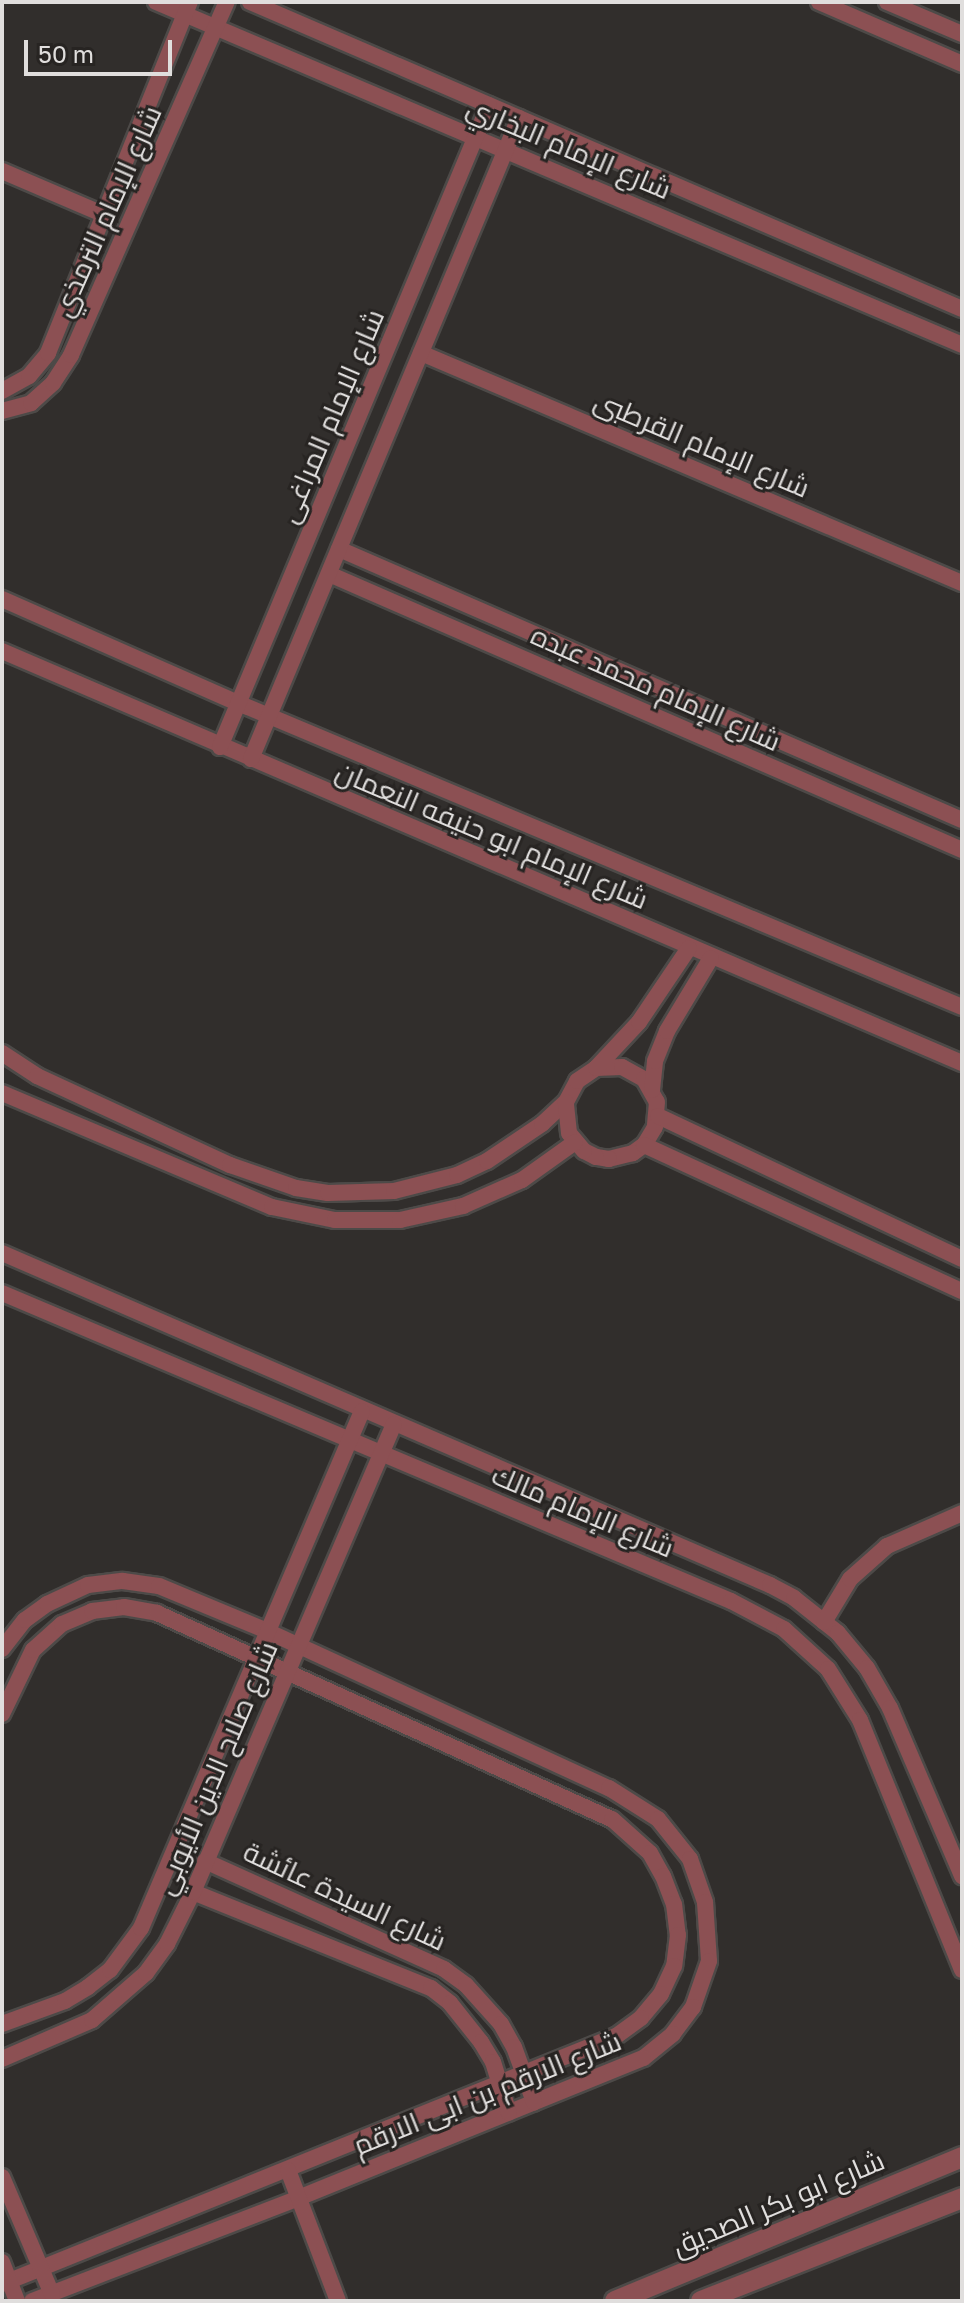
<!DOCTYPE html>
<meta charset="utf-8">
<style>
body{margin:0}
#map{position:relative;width:964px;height:2303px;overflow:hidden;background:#312e2c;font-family:"Golos Text",Cairo,sans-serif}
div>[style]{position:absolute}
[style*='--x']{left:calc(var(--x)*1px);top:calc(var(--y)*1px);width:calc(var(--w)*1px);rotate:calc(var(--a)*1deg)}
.roads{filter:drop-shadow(2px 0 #4d4a48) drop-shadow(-2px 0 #4d4a48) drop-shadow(0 2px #4d4a48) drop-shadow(0 -2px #4d4a48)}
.minor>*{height:16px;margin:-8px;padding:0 8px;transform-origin:8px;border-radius:8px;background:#8c5053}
.tertiary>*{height:20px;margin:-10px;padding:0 10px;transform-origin:10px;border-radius:10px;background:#8c5053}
span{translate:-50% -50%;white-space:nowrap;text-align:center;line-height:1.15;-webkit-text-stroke:6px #272422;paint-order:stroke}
.street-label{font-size:28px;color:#e0dedd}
.frame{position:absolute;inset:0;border:4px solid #e0dedd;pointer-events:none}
.scale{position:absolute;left:24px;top:40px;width:148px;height:36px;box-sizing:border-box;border:4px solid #e0dedd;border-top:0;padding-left:10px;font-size:24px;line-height:28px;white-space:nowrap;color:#e0dedd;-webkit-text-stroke:6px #272422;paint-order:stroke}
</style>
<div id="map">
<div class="roads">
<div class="minor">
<div style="--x:156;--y:2;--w:876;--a:23.05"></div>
<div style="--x:250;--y:2;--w:775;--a:23.32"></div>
<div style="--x:819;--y:2;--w:156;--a:23.4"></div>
<div style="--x:887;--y:2;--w:82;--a:23.1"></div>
<div style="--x:2;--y:171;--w:110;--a:23.1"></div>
<div style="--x:421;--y:353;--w:588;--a:23.03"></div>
<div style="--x:2;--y:391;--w:31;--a:-29"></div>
<div style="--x:29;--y:376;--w:30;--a:-50"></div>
<div style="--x:48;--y:353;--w:379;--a:-68"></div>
<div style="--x:2;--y:411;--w:30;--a:-15"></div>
<div style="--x:31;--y:403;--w:30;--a:-42"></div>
<div style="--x:53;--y:383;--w:33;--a:-57"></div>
<div style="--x:71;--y:355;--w:386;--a:-66.2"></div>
<div style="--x:339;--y:549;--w:679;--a:23.51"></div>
<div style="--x:329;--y:574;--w:691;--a:23.56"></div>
<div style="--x:2;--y:599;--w:258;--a:23.8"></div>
<div style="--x:238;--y:703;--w:785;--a:22.78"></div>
<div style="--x:2;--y:651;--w:1045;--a:23.23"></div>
<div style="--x:220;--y:747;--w:696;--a:-67.27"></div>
<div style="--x:251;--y:759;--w:695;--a:-67.31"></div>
<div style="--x:2;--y:1053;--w:42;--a:33.3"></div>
<div style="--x:37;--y:1076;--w:213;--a:24.8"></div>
<div style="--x:230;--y:1165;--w:70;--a:19.2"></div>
<div style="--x:296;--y:1188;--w:32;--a:9"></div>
<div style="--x:328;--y:1193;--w:66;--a:-1.7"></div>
<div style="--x:394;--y:1191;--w:65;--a:-14.3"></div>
<div style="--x:457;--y:1175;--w:33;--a:-25"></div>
<div style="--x:487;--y:1161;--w:66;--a:-33.9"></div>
<div style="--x:542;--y:1124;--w:33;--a:-43"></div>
<div style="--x:566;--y:1102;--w:24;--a:-62"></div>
<div style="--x:577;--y:1081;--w:23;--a:-34"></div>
<div style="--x:596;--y:1068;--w:26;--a:-2"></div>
<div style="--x:622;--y:1067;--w:25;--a:29"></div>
<div style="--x:644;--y:1079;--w:26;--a:61"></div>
<div style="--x:657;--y:1102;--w:25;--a:95"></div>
<div style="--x:655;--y:1127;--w:21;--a:121"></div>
<div style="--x:644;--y:1145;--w:14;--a:144"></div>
<div style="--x:633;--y:1153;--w:25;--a:166"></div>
<div style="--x:609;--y:1159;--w:13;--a:-171"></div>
<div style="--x:596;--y:1157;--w:13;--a:-153"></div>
<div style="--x:584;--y:1151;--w:23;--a:-130"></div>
<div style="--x:569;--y:1133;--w:31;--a:-96"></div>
<div style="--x:596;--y:1068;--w:63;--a:-46.9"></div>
<div style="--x:639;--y:1022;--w:89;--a:-56"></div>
<div style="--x:652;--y:1090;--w:29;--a:-84"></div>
<div style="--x:655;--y:1061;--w:32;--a:-68"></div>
<div style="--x:667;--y:1031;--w:85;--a:-58.9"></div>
<div style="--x:2;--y:1093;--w:293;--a:22.9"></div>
<div style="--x:272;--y:1207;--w:64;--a:11.7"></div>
<div style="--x:335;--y:1220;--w:65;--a:0"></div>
<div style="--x:400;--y:1220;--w:65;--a:-12.5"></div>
<div style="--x:463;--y:1206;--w:64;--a:-23.8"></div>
<div style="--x:522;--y:1180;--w:65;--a:-35.6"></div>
<div style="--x:658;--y:1116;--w:336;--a:25.2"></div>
<div style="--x:644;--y:1145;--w:350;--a:24.7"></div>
<div style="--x:2;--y:1253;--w:837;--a:23.38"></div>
<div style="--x:770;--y:1585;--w:27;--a:28"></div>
<div style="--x:794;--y:1598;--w:56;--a:38.5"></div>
<div style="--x:838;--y:1633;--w:45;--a:50.4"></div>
<div style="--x:867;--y:1668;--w:46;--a:60.1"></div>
<div style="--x:890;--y:1708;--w:183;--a:66.8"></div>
<div style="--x:2;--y:1293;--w:791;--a:22.9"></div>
<div style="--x:731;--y:1601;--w:60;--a:27.8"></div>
<div style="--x:784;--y:1629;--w:59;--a:42.3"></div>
<div style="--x:828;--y:1669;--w:60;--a:57.9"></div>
<div style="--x:860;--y:1720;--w:270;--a:67.8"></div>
<div style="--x:824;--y:1622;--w:50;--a:-58.8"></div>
<div style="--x:850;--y:1579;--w:50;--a:-41.7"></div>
<div style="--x:887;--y:1546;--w:82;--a:-23.7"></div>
<div style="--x:2;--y:1649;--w:37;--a:-52"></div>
<div style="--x:25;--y:1620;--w:27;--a:-36"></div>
<div style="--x:47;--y:1604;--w:45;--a:-24.9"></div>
<div style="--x:88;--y:1585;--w:35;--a:-7"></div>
<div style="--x:123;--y:1581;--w:36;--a:8"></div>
<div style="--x:159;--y:1586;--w:117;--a:22.6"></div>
<div style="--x:267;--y:1631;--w:376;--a:24.7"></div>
<div style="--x:609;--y:1788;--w:58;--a:32.3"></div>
<div style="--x:658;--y:1819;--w:51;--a:51.3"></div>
<div style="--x:690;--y:1859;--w:46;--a:70.8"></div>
<div style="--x:705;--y:1902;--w:59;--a:86.1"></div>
<div style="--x:709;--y:1961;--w:49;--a:109.2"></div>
<div style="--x:693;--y:2007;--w:34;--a:127"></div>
<div style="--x:673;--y:2034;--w:38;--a:141"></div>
<div style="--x:643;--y:2058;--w:371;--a:157.9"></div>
<div style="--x:299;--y:2198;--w:286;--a:158.9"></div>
<div style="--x:2;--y:1714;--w:71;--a:-64.2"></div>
<div style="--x:33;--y:1650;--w:39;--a:-42"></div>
<div style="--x:62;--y:1624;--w:33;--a:-23"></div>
<div style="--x:92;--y:1611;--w:32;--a:-7"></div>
<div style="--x:124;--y:1607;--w:34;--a:10"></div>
<div style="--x:157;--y:1613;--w:499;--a:24.4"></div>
<div style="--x:612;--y:1819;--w:51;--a:41.8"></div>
<div style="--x:650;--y:1853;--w:26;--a:61"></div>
<div style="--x:663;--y:1876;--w:30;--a:69"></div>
<div style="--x:674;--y:1904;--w:31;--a:83"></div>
<div style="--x:678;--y:1935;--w:31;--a:97"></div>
<div style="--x:674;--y:1966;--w:31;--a:115"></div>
<div style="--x:661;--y:1994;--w:31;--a:130"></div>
<div style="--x:641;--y:2018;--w:31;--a:144"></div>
<div style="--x:616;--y:2036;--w:662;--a:158.01"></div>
<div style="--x:205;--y:1861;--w:262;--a:24.3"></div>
<div style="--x:444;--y:1969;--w:27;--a:36"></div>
<div style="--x:466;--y:1985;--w:52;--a:48.1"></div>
<div style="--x:501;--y:2024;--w:26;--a:61"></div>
<div style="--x:514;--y:2047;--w:59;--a:70"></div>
<div style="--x:193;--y:1892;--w:257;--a:22"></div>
<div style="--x:431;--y:1988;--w:24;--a:38"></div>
<div style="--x:450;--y:2003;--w:50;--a:51.5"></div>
<div style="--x:481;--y:2042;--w:23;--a:59"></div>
<div style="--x:493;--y:2062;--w:53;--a:72.6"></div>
<div style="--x:2;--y:2024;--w:67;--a:-20.1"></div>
<div style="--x:65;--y:2001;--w:27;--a:-31"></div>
<div style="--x:88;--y:1987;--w:28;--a:-38"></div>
<div style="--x:110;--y:1970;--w:52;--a:-53.6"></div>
<div style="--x:141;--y:1928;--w:562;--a:-66.85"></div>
<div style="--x:2;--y:2059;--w:98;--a:-23.4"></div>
<div style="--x:92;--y:2020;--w:72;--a:-41"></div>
<div style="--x:146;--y:1973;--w:36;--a:-54"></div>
<div style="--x:167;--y:1944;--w:58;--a:-63.4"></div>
<div style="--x:193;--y:1892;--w:509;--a:-66.76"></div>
<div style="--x:288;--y:2170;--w:140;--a:69.1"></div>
<div style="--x:2;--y:2177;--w:127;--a:66.9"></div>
<div style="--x:2;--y:2262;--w:42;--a:69"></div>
</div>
<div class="tertiary">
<div style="--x:615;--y:2301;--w:376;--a:-22.5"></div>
<div style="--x:701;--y:2301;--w:281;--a:-21.5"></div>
</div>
</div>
<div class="street-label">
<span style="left:569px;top:148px;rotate:23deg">شارع الإمام البخاري</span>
<span style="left:107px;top:211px;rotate:-66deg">شارع الإمام الترمذي</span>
<span style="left:331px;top:416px;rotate:-67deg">شارع الإمام المراغى</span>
<span style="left:702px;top:444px;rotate:23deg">شارع الإمام القرطبى</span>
<span style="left:656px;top:688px;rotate:24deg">شارع الإمام محمد عبده</span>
<span style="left:492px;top:835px;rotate:23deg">شارع الإمام ابو حنيفه النعمان</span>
<span style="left:583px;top:1511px;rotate:23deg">شارع الإمام مالك</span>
<span style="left:216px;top:1768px;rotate:-67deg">شارع صلاح الدين الأيوبي</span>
<span style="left:345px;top:1896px;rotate:25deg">شارع السيدة عائشة</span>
<span style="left:487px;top:2093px;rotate:-22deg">شارع الارقم بن ابى الارقم</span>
<span style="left:778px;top:2203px;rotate:-23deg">شارع ابو بكر الصديق</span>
</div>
<div class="frame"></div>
<div class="scale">50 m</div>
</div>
